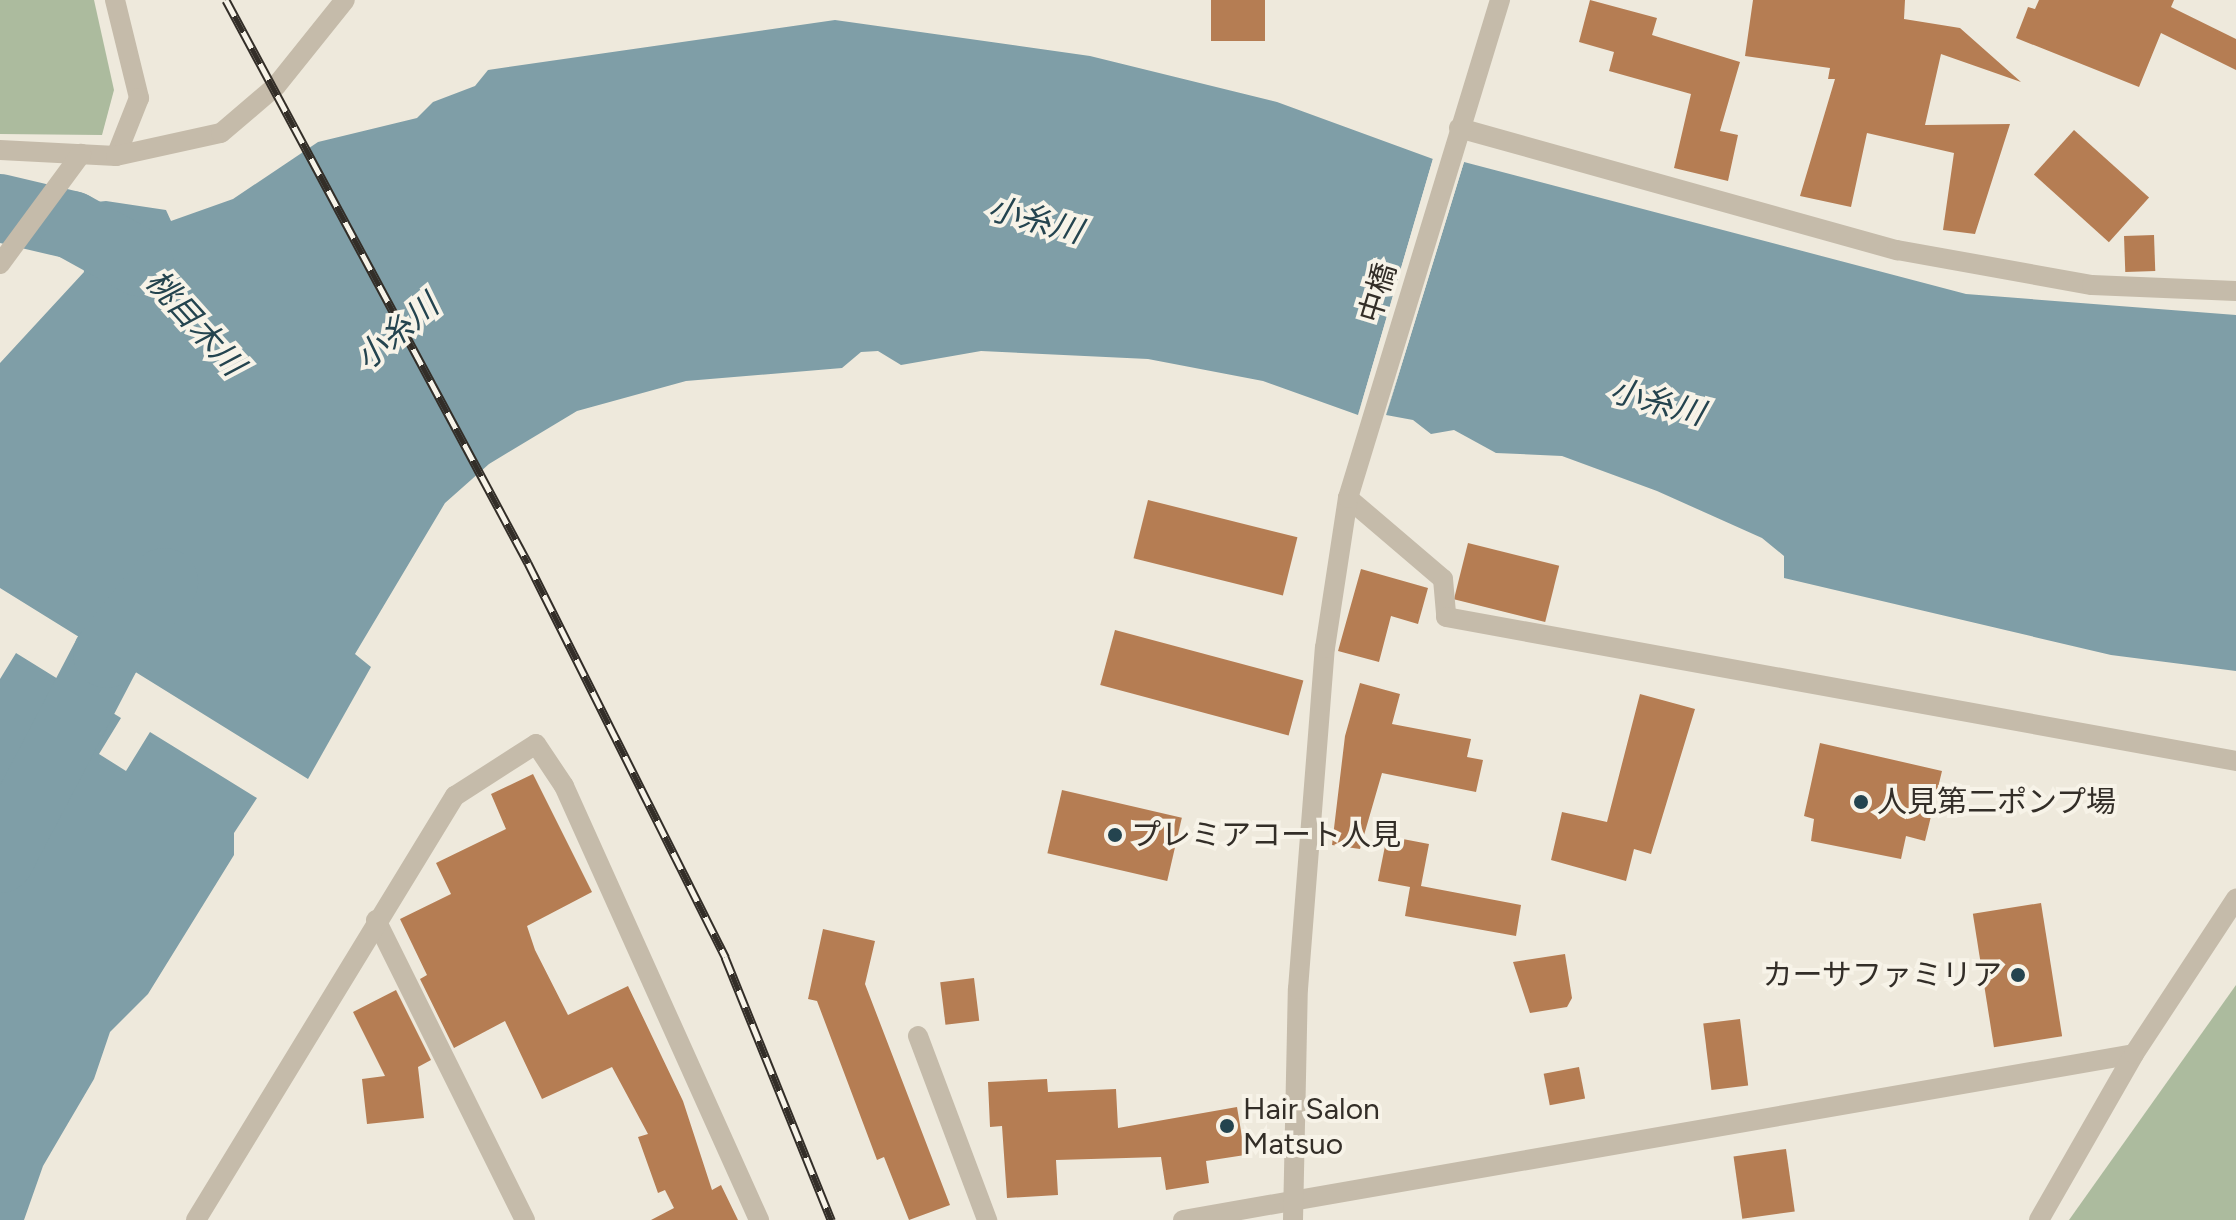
<!DOCTYPE html>
<meta charset="utf-8">
<style>
body{margin:0}
#map{position:relative;width:2236px;height:1220px;overflow:hidden;background:#eee9dc;font-family:Figtree,"Noto Sans JP",sans-serif}
div>[style]{position:absolute}
[style*='--x']{left:calc(var(--x)*1px);top:calc(var(--y)*1px);width:calc(var(--w)*1px);rotate:calc(var(--a)*1deg)}
.green>*{inset:0;background:#acbb9e}
.water>*{inset:0;background:#7f9ea7}
.pier>*{inset:0;background:#eee9dc}
.river>*{height:68px;margin:-34px;padding:0 34px;transform-origin:34px;border-radius:34px;background:#7f9ea7}
.building>*{inset:0;background:#b57d53;transform-origin:0 0}
.minor>*{height:20px;margin:-10px;padding:0 10px;transform-origin:10px;border-radius:10px;background:#c5bbaa}
.rail>*{height:9px;margin-top:-4.5px;transform-origin:0;background:repeating-linear-gradient(90deg,#f7f3e8 0 18px,#332e28 0 36px);box-sizing:border-box;border-block:2px solid #332e28}
.dots>*{width:22px;height:22px;translate:-50% -50%;box-sizing:border-box;border:4px solid #f7f3e8;border-radius:50%}
span{translate:-50% -50%;white-space:nowrap;text-align:center;line-height:1.15;-webkit-text-stroke:8px #f7f3e8;paint-order:stroke}
.street-label{font-size:30px;color:#332e28}
.poi-label{font-size:30px;color:#332e28}
.left{translate:0 -50%;text-align:left}
.right{translate:-100% -50%;text-align:right}
.water-label{font-size:32px;color:#24444f;font-style:italic}
</style>
<div id="map">
<div class="green">
<div style="clip-path:polygon(0 0,94px 0,114px 90px,102px 135px,0 134px)"></div>
<div style="clip-path:polygon(2236px 985px,2236px 1220px,2069px 1220px)"></div>
</div>
<div class="water">
<div style="clip-path:polygon(835px 20px,1090px 56px,1277px 102px,1433px 159px,1358px 415px,1263px 381px,1148px 359px,981px 351px,901px 365px,878px 351px,861px 352px,842px 368px,686px 381px,577px 411px,489px 464px,445px 503px,355px 654px,371px 667px,308px 779px,0 588px,0 363px,84px 272px,82px 250px,36px 241px,67px 205px,106px 201px,166px 210px,171px 221px,233px 199px,318px 142px,417px 118px,433px 102px,475px 86px,488px 70px)"></div>
<div style="clip-path:polygon(1464px 162px,1966px 294px,2236px 315px,2236px 671px,2111px 655px,1784px 578px,1784px 556px,1762px 538px,1657px 491px,1562px 456px,1496px 453px,1454px 430px,1431px 434px,1413px 420px,1386px 415px)"></div>
<div style="clip-path:polygon(0 193px,32px 199px,5px 236px,0 226px)"></div>
<div style="clip-path:polygon(16px 653px,121px 718px,99px 754px,126px 771px,150px 732px,257px 798px,234px 833px,234px 855px,148px 994px,110px 1032px,94px 1079px,43px 1166px,24px 1220px,0 1220px,0 679px)"></div>
</div>
<div class="pier">
<div style="clip-path:polygon(1434px 155px,1437px 160px,1357px 419px)"></div>
<div style="clip-path:polygon(1466px 158px,1464px 162px,1385px 419px,1461px 161px)"></div>
</div>
<div class="river">
<div style="--x:0;--y:208;--w:74;--a:13.3"></div>
<div style="--x:72;--y:225;--w:77;--a:28.9"></div>
<div style="--x:0;--y:859;--w:231;--a:-62.4"></div>
<div style="--x:107;--y:654;--w:92;--a:-51.6"></div>
</div>
<div class="building">
<div style="left:1211px;top:0;width:54px;height:41px"></div>
<div style="clip-path:polygon(1590px 0,1657px 18px,1652px 35px,1740px 62px,1720px 131px,1738px 135px,1728px 181px,1674px 168px,1691px 94px,1609px 71px,1614px 52px,1579px 42px)"></div>
<div style="clip-path:polygon(1753px 0,1905px 0,1904px 19px,1960px 28px,2021px 82px,1941px 54px,1925px 125px,2010px 124px,1975px 234px,1943px 230px,1954px 153px,1867px 133px,1851px 207px,1800px 196px,1835px 79px,1828px 79px,1830px 68px,1745px 56px)"></div>
<div style="clip-path:polygon(2039px 0,2174px 0,2171px 7px,2236px 39px,2236px 70px,2161px 33px,2139px 87px,2016px 38px,2028px 7px,2035px 9px)"></div>
<div style="left:2074px;top:130px;width:101px;height:60px;rotate:42deg"></div>
<div style="left:2154px;top:235px;width:36px;height:30px;rotate:88deg"></div>
<div style="left:1148px;top:500px;width:154px;height:60px;rotate:14deg"></div>
<div style="left:1468px;top:543px;width:94px;height:58px;rotate:14deg"></div>
<div style="clip-path:polygon(1361px 569px,1428px 588px,1418px 624px,1391px 616px,1379px 662px,1338px 651px)"></div>
<div style="left:1115px;top:630px;width:195px;height:57px;rotate:15deg"></div>
<div style="clip-path:polygon(1360px 683px,1400px 694px,1392px 724px,1471px 739px,1467px 757px,1483px 760px,1476px 792px,1382px 773px,1360px 849px,1332px 845px,1345px 736px)"></div>
<div style="clip-path:polygon(1640px 694px,1695px 709px,1651px 854px,1634px 849px,1626px 881px,1551px 860px,1562px 812px,1607px 822px)"></div>
<div style="clip-path:polygon(1820px 743px,1942px 771px,1925px 841px,1906px 836px,1901px 859px,1811px 841px,1814px 819px,1804px 816px)"></div>
<div style="clip-path:polygon(533px 774px,592px 892px,527px 926px,535px 950px,568px 1015px,628px 986px,683px 1101px,712px 1190px,721px 1185px,738px 1220px,651px 1220px,674px 1208px,665px 1190px,658px 1193px,638px 1137px,648px 1134px,612px 1067px,542px 1099px,505px 1021px,454px 1048px,420px 979px,427px 975px,400px 919px,451px 894px,436px 863px,506px 829px,491px 794px)"></div>
<div style="left:1062px;top:790px;width:123px;height:65px;rotate:13deg"></div>
<div style="clip-path:polygon(1387px 836px,1429px 844px,1421px 886px,1521px 905px,1516px 936px,1405px 916px,1410px 887px,1378px 881px)"></div>
<div style="left:2041px;top:903px;width:135px;height:69px;rotate:81deg"></div>
<div style="clip-path:polygon(823px 929px,875px 941px,865px 984px,950px 1205px,909px 1220px,884px 1157px,877px 1160px,817px 1001px,808px 999px)"></div>
<div style="clip-path:polygon(1565px 954px,1572px 998px,1567px 1007px,1530px 1013px,1513px 962px)"></div>
<div style="left:974px;top:978px;width:43px;height:34px;rotate:83deg"></div>
<div style="clip-path:polygon(396px 990px,431px 1060px,418px 1067px,424px 1118px,367px 1124px,362px 1079px,385px 1076px,353px 1012px)"></div>
<div style="left:1740px;top:1019px;width:67px;height:37px;rotate:83deg"></div>
<div style="left:1579px;top:1067px;width:32px;height:36px;rotate:79deg"></div>
<div style="clip-path:polygon(1047px 1079px,1048px 1092px,1116px 1089px,1118px 1128px,1237px 1107px,1245px 1155px,1206px 1161px,1209px 1183px,1166px 1190px,1161px 1157px,1056px 1160px,1058px 1195px,1007px 1198px,1002px 1126px,990px 1127px,988px 1082px)"></div>
<div style="left:1786px;top:1149px;width:63px;height:53px;rotate:82deg"></div>
</div>
<div class="minor">
<div style="--x:115;--y:0;--w:101;--a:76.2"></div>
<div style="--x:139;--y:98;--w:62;--a:111.6"></div>
<div style="--x:1459;--y:128;--w:455;--a:15.6"></div>
<div style="--x:1897;--y:250;--w:198;--a:10.2"></div>
<div style="--x:2092;--y:285;--w:144;--a:2.4"></div>
<div style="--x:0;--y:150;--w:116;--a:3"></div>
<div style="--x:116;--y:156;--w:107;--a:-12.4"></div>
<div style="--x:221;--y:133;--w:72;--a:-40.5"></div>
<div style="--x:276;--y:86;--w:110;--a:-51.3"></div>
<div style="--x:0;--y:264;--w:137;--a:-53.6"></div>
<div style="--x:1348;--y:498;--w:125;--a:40.5"></div>
<div style="--x:1443;--y:579;--w:38;--a:85"></div>
<div style="--x:1446;--y:617;--w:803;--a:10.33"></div>
<div style="--x:376;--y:920;--w:335;--a:63.6"></div>
<div style="--x:918;--y:1036;--w:197;--a:69.4"></div>
<div style="--x:196;--y:1220;--w:497;--a:-58.6"></div>
<div style="--x:455;--y:796;--w:96;--a:-32.7"></div>
<div style="--x:536;--y:744;--w:50;--a:56.3"></div>
<div style="--x:564;--y:786;--w:476;--a:65.8"></div>
<div style="--x:1183;--y:1220;--w:965;--a:-9.9"></div>
<div style="--x:1293;--y:1220;--w:231;--a:-88.8"></div>
<div style="--x:1298;--y:989;--w:342;--a:-85.5"></div>
<div style="--x:1325;--y:648;--w:152;--a:-81.3"></div>
<div style="--x:1348;--y:498;--w:521;--a:-73.03"></div>
<div style="--x:2039;--y:1220;--w:191;--a:-60.2"></div>
<div style="--x:2134;--y:1054;--w:186;--a:-56.7"></div>
</div>
<div class="rail">
<div style="--x:226;--y:0;--w:639;--a:61.79"></div>
<div style="--x:528;--y:563;--w:441;--a:63.4"></div>
<div style="--x:725;--y:957;--w:284;--a:68"></div>
</div>
<div class="dots">
<div style="left:1861px;top:802px;background:#24444f"></div>
<div style="left:1115px;top:835px;background:#24444f"></div>
<div style="left:2018px;top:975px;background:#24444f"></div>
<div style="left:1227px;top:1126px;background:#24444f"></div>
</div>
<div class="street-label">
<span style="left:1378px;top:293px;rotate:-73deg">中橋</span>
</div>
<div class="poi-label">
<span class="left" style="left:1877px;top:802px">人見第二ポンプ場</span>
<span class="left" style="left:1131px;top:835px">プレミアコート人見</span>
<span class="right" style="left:2002px;top:975px">カーサファミリア</span>
<span class="left" style="left:1243px;top:1126px">Hair Salon<br>Matsuo</span>
</div>
<div class="water-label">
<span style="left:1035px;top:220px;rotate:15deg">小糸川</span>
<span style="left:195px;top:323px;rotate:48deg">桃目木川</span>
<span style="left:397px;top:332px;rotate:-40deg">小糸川</span>
<span style="left:1657px;top:402px;rotate:15deg">小糸川</span>
</div>
</div>
